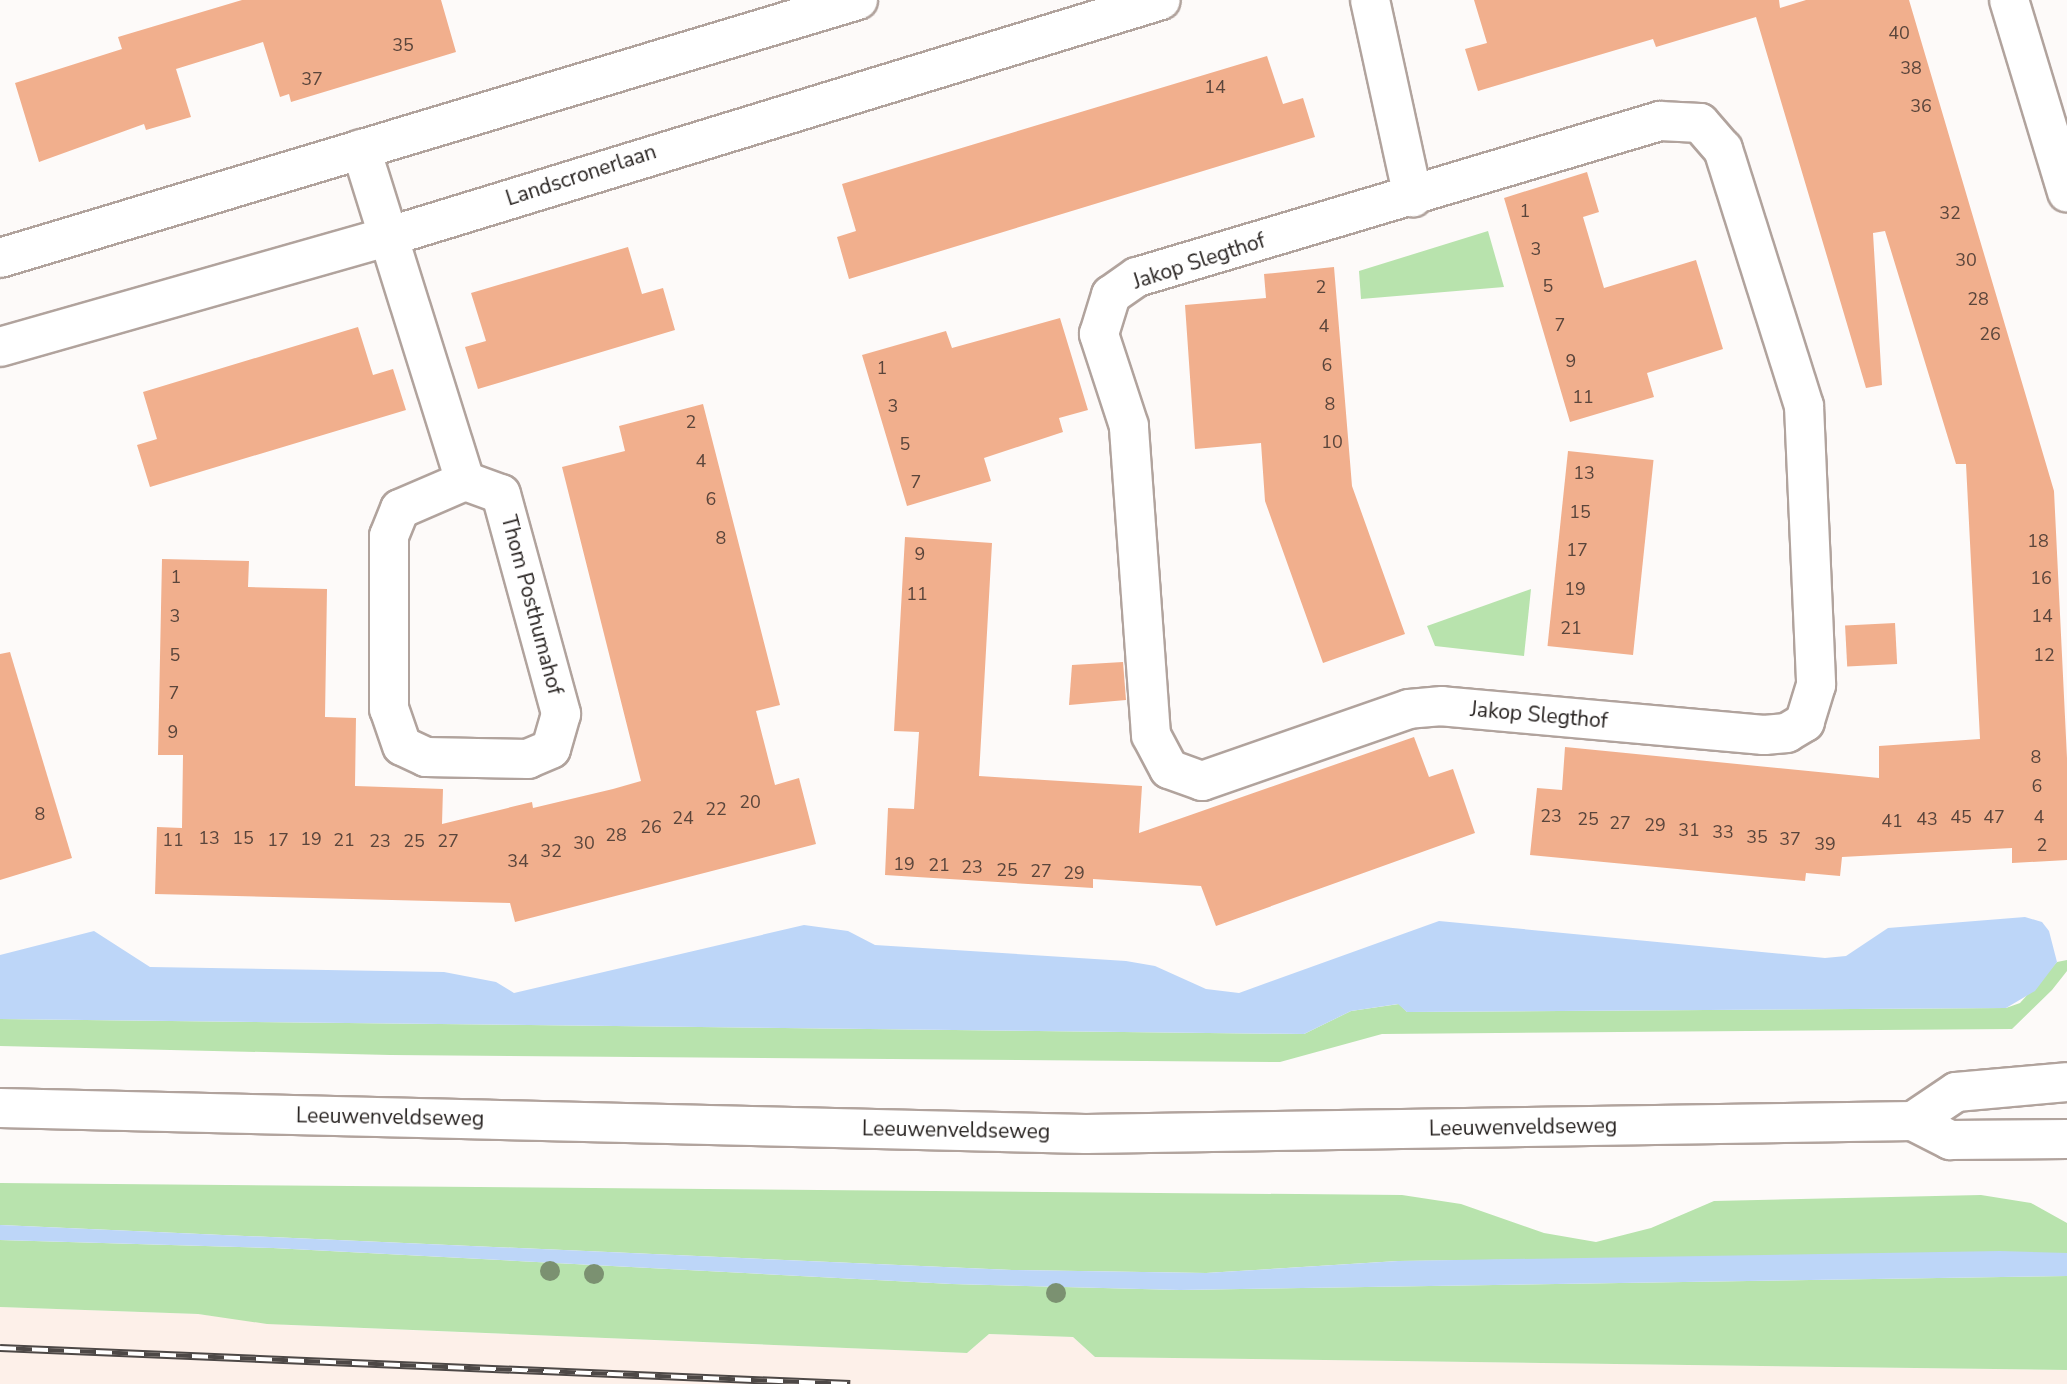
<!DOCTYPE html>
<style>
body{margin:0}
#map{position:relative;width:2067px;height:1384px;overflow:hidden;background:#fdfaf9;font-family:"Nunito Sans",sans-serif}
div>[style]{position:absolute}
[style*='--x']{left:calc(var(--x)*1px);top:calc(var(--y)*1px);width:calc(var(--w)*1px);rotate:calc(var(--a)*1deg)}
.built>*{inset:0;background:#fdf0e9}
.green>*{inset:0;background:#b8e3ad}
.water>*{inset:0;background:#bdd6f8}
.building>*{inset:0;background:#f1af8d;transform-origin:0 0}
.roads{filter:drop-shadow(2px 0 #b1a39d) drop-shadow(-2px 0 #b1a39d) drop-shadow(0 2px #b1a39d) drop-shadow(0 -2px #b1a39d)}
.street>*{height:38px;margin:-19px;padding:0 19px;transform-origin:19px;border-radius:19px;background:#fff}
.secondary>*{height:38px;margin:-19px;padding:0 19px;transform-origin:19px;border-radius:19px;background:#fff}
.rail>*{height:8px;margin-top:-4px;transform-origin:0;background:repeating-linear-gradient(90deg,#fff 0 16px,#4d4846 0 32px);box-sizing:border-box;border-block:2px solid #4d4846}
.trees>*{width:20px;height:20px;margin:-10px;border-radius:50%;background:#7b9171}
span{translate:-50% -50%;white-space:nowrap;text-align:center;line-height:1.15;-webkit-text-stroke:6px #fff;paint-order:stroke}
.number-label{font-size:18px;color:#5a453b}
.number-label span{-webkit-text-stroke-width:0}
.street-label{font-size:21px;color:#272220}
</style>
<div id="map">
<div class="built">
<div style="clip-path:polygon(0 1307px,198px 1314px,288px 1325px,967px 1353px,989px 1334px,1073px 1337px,1095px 1357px,2067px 1370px,2067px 1384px,0 1384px)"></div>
</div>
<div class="green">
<div style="clip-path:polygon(1488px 231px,1504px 287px,1361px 299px,1359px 271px)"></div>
<div style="clip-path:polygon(1531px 589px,1524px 656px,1435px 646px,1427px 626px)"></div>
<div style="clip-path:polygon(2067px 960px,2067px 971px,2052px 990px,2012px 1029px,1382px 1034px,1280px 1062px,390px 1055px,0 1046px,0 1019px,1304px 1034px,1351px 1011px,1399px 1004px,1407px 1012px,2006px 1008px,2020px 1003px,2057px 962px)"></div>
<div style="clip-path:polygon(0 1183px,1402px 1195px,1461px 1204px,1544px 1233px,1596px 1242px,1651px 1228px,1714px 1201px,1981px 1195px,2031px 1203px,2067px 1223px,2067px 1253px,1398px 1261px,1206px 1273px,1012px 1270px,0 1225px)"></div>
<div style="clip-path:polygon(0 1240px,273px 1248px,952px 1284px,1180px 1290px,2067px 1276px,2067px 1370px,1095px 1357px,1073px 1337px,989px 1334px,967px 1353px,267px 1324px,198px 1314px,0 1307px)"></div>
</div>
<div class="water">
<div style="clip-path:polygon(2025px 917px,2042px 922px,2049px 931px,2057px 962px,2035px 991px,2006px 1008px,1407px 1012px,1398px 1004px,1351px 1011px,1304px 1034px,0 1019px,0 955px,94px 931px,150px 967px,444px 972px,496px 982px,514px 993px,804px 925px,848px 931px,875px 945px,1126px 961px,1155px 966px,1206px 989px,1239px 993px,1439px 921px,1825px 958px,1846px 956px,1888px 928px)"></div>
<div style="clip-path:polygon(0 1225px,1012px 1270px,1206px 1273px,1398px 1261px,2000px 1251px,2067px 1253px,2067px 1276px,1180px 1290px,952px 1284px,273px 1248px,0 1240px)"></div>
</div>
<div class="building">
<div style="clip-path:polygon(242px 0,441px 0,456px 52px,291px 102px,289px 94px,280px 97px,263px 42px,176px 69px,191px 117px,146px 130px,144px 124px,39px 162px,15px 83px,122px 49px,118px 37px)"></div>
<div style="clip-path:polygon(1474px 0,1779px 0,1780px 8px,1806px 0,1909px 0,2054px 491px,2067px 758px,2067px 860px,2012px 863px,2012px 848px,1842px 857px,1840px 876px,1806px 873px,1805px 881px,1530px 855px,1537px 788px,1562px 790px,1565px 747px,1879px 778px,1879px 746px,1980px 739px,1966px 464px,1956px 464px,1885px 231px,1873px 233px,1882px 385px,1866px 388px,1756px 17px,1656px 47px,1653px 39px,1478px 91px,1465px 49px,1487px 43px)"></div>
<div style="clip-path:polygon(1267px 56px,1283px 104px,1303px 98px,1315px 137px,849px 279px,837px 237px,856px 231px,842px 184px)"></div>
<div style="clip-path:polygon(1587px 172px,1599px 212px,1583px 217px,1604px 288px,1696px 260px,1723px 349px,1647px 373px,1654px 397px,1570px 422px,1504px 198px)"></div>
<div style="clip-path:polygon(628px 247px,642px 294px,663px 288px,675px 330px,478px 389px,465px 347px,486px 341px,471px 293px)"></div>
<div style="clip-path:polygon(1334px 267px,1352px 486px,1405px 634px,1323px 663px,1265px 501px,1261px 443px,1195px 449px,1185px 305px,1266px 298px,1264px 274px)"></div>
<div style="clip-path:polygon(1060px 318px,1088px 410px,1059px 418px,1063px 432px,984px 458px,991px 481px,907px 506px,862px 355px,946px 331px,952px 348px)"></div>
<div style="clip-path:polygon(358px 327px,373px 375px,393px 369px,406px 410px,150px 487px,137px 445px,157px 439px,143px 392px)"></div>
<div style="clip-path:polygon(703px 404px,780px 705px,756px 711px,775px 785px,799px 778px,816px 844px,515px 922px,510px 903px,155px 894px,157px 827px,182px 828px,183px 755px,158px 755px,162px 559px,249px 561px,248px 587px,327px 589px,325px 717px,356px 718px,355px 786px,443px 789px,442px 824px,532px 802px,533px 808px,613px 789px,641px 781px,562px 467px,625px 451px,619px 426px)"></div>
<div style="left:1568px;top:451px;width:86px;height:196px;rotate:6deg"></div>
<div style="clip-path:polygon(905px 537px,992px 543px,979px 776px,1142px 786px,1139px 833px,1414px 737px,1429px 777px,1453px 769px,1475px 833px,1216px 926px,1201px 886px,1093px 879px,1093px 888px,885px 875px,888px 808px,914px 809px,919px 732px,894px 731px)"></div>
<div style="left:1895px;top:623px;width:41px;height:50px;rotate:87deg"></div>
<div style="clip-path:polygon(10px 652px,72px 858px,0 880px,0 654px)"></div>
<div style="clip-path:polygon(1123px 662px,1126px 700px,1069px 705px,1072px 665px)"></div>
</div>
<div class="roads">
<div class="street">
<div style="--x:1370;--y:0;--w:202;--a:77.7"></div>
<div style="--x:1660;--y:121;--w:40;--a:2.9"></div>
<div style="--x:1700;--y:123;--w:35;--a:49"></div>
<div style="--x:1723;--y:149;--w:269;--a:72.5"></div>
<div style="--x:1804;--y:406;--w:279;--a:87.5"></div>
<div style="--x:1816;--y:685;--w:39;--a:107"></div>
<div style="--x:1805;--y:722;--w:21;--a:149"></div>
<div style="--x:1787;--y:733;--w:23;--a:175"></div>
<div style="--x:1764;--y:735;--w:323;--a:-174.9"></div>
<div style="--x:1442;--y:706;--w:33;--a:175"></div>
<div style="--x:1409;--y:709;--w:219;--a:160.8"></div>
<div style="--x:1202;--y:781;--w:35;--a:-160"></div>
<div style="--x:1169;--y:769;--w:38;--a:-118"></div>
<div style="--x:1151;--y:735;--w:310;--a:-94.1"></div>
<div style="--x:1129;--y:426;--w:97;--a:-108.1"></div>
<div style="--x:1099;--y:334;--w:41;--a:-72.9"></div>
<div style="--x:1111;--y:295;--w:32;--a:-35"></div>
<div style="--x:1137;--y:277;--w:546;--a:-16.61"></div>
<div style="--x:361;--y:149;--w:348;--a:72.6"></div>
<div style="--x:0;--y:258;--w:896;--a:-16.74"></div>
<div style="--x:0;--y:347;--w:402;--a:-15.9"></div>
<div style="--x:387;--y:237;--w:809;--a:-17.02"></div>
<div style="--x:465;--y:481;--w:38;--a:20"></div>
<div style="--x:501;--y:494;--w:228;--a:74.7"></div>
<div style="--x:561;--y:714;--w:36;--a:106"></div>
<div style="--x:551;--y:749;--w:25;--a:157"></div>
<div style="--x:528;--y:759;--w:102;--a:-178.9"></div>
<div style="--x:426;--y:757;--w:26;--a:-155"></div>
<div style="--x:402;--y:746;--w:39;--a:-109"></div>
<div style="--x:389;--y:709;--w:173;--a:-90"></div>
<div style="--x:389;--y:536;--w:29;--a:-68"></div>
<div style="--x:400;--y:509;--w:71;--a:-23.3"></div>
</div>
<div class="secondary">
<div style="--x:2009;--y:0;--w:201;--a:73.2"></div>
<div style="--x:0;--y:1108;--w:1086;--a:1.37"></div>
<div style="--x:1086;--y:1134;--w:827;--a:-0.9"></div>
<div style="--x:1913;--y:1121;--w:42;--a:27.2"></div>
<div style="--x:1950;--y:1140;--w:117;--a:-0.5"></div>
<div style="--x:1913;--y:1121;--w:52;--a:-34"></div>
<div style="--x:1956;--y:1092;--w:111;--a:-5.1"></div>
</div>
</div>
<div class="rail">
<div style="--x:0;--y:1348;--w:851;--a:2.43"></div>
</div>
<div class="trees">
<div style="left:550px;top:1271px"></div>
<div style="left:594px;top:1274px"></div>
<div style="left:1056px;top:1293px"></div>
</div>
<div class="number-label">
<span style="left:1899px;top:33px">40</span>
<span style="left:403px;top:45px">35</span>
<span style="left:1911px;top:68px">38</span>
<span style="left:312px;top:79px">37</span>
<span style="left:1215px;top:87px">14</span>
<span style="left:1921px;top:106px">36</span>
<span style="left:1525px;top:211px">1</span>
<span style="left:1950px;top:213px">32</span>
<span style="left:1536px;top:249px">3</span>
<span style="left:1966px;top:260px">30</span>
<span style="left:1548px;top:286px">5</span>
<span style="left:1321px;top:287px">2</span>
<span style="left:1978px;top:299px">28</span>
<span style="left:1560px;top:325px">7</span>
<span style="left:1324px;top:326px">4</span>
<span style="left:1990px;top:334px">26</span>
<span style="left:1571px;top:361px">9</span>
<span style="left:1327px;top:365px">6</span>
<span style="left:882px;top:368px">1</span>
<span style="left:1583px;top:397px">11</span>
<span style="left:1330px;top:404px">8</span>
<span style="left:893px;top:406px">3</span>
<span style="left:691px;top:422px">2</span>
<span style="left:1332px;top:442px">10</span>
<span style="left:905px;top:444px">5</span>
<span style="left:701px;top:461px">4</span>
<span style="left:1584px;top:473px">13</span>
<span style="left:916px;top:482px">7</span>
<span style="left:711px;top:499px">6</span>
<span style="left:1580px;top:512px">15</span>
<span style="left:721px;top:538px">8</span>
<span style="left:2038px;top:541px">18</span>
<span style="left:1577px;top:550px">17</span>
<span style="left:920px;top:554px">9</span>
<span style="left:176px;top:577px">1</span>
<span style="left:2041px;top:578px">16</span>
<span style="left:1575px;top:589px">19</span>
<span style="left:917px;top:594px">11</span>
<span style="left:175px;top:616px">3</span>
<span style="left:2042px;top:616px">14</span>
<span style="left:1571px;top:628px">21</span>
<span style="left:175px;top:655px">5</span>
<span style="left:2044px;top:655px">12</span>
<span style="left:174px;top:693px">7</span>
<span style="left:173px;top:732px">9</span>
<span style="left:2036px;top:757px">8</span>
<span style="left:2037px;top:786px">6</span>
<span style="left:750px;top:802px">20</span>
<span style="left:716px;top:809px">22</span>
<span style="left:40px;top:814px">8</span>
<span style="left:1551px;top:816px">23</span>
<span style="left:1961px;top:817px">45</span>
<span style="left:1994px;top:817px">47</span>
<span style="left:2039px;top:817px">4</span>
<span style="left:683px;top:818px">24</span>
<span style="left:1588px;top:819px">25</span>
<span style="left:1927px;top:819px">43</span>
<span style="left:1892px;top:821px">41</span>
<span style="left:1620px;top:823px">27</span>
<span style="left:1655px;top:825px">29</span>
<span style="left:651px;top:827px">26</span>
<span style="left:1689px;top:830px">31</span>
<span style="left:1723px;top:832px">33</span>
<span style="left:616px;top:835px">28</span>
<span style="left:1757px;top:837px">35</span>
<span style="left:209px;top:838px">13</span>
<span style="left:243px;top:838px">15</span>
<span style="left:311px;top:839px">19</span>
<span style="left:1790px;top:839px">37</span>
<span style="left:173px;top:840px">11</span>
<span style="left:278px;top:840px">17</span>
<span style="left:344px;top:840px">21</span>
<span style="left:380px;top:841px">23</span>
<span style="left:414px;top:841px">25</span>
<span style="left:448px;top:841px">27</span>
<span style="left:584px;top:843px">30</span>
<span style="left:1825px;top:844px">39</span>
<span style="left:2042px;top:845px">2</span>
<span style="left:551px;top:851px">32</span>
<span style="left:518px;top:861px">34</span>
<span style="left:904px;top:864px">19</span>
<span style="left:939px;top:865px">21</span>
<span style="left:972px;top:867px">23</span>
<span style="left:1007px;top:870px">25</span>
<span style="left:1041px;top:871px">27</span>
<span style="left:1074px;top:873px">29</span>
</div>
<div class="street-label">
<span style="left:581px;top:175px;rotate:-18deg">Landscronerlaan</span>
<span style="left:1199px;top:261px;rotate:-18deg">Jakop Slegthof</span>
<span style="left:532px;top:605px;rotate:75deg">Thom Posthumahof</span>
<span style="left:1539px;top:715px;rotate:5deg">Jakop Slegthof</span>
<span style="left:390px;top:1117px;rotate:1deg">Leeuwenveldseweg</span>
<span style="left:1523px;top:1127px;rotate:-1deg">Leeuwenveldseweg</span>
<span style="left:956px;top:1130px;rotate:1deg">Leeuwenveldseweg</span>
</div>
</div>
